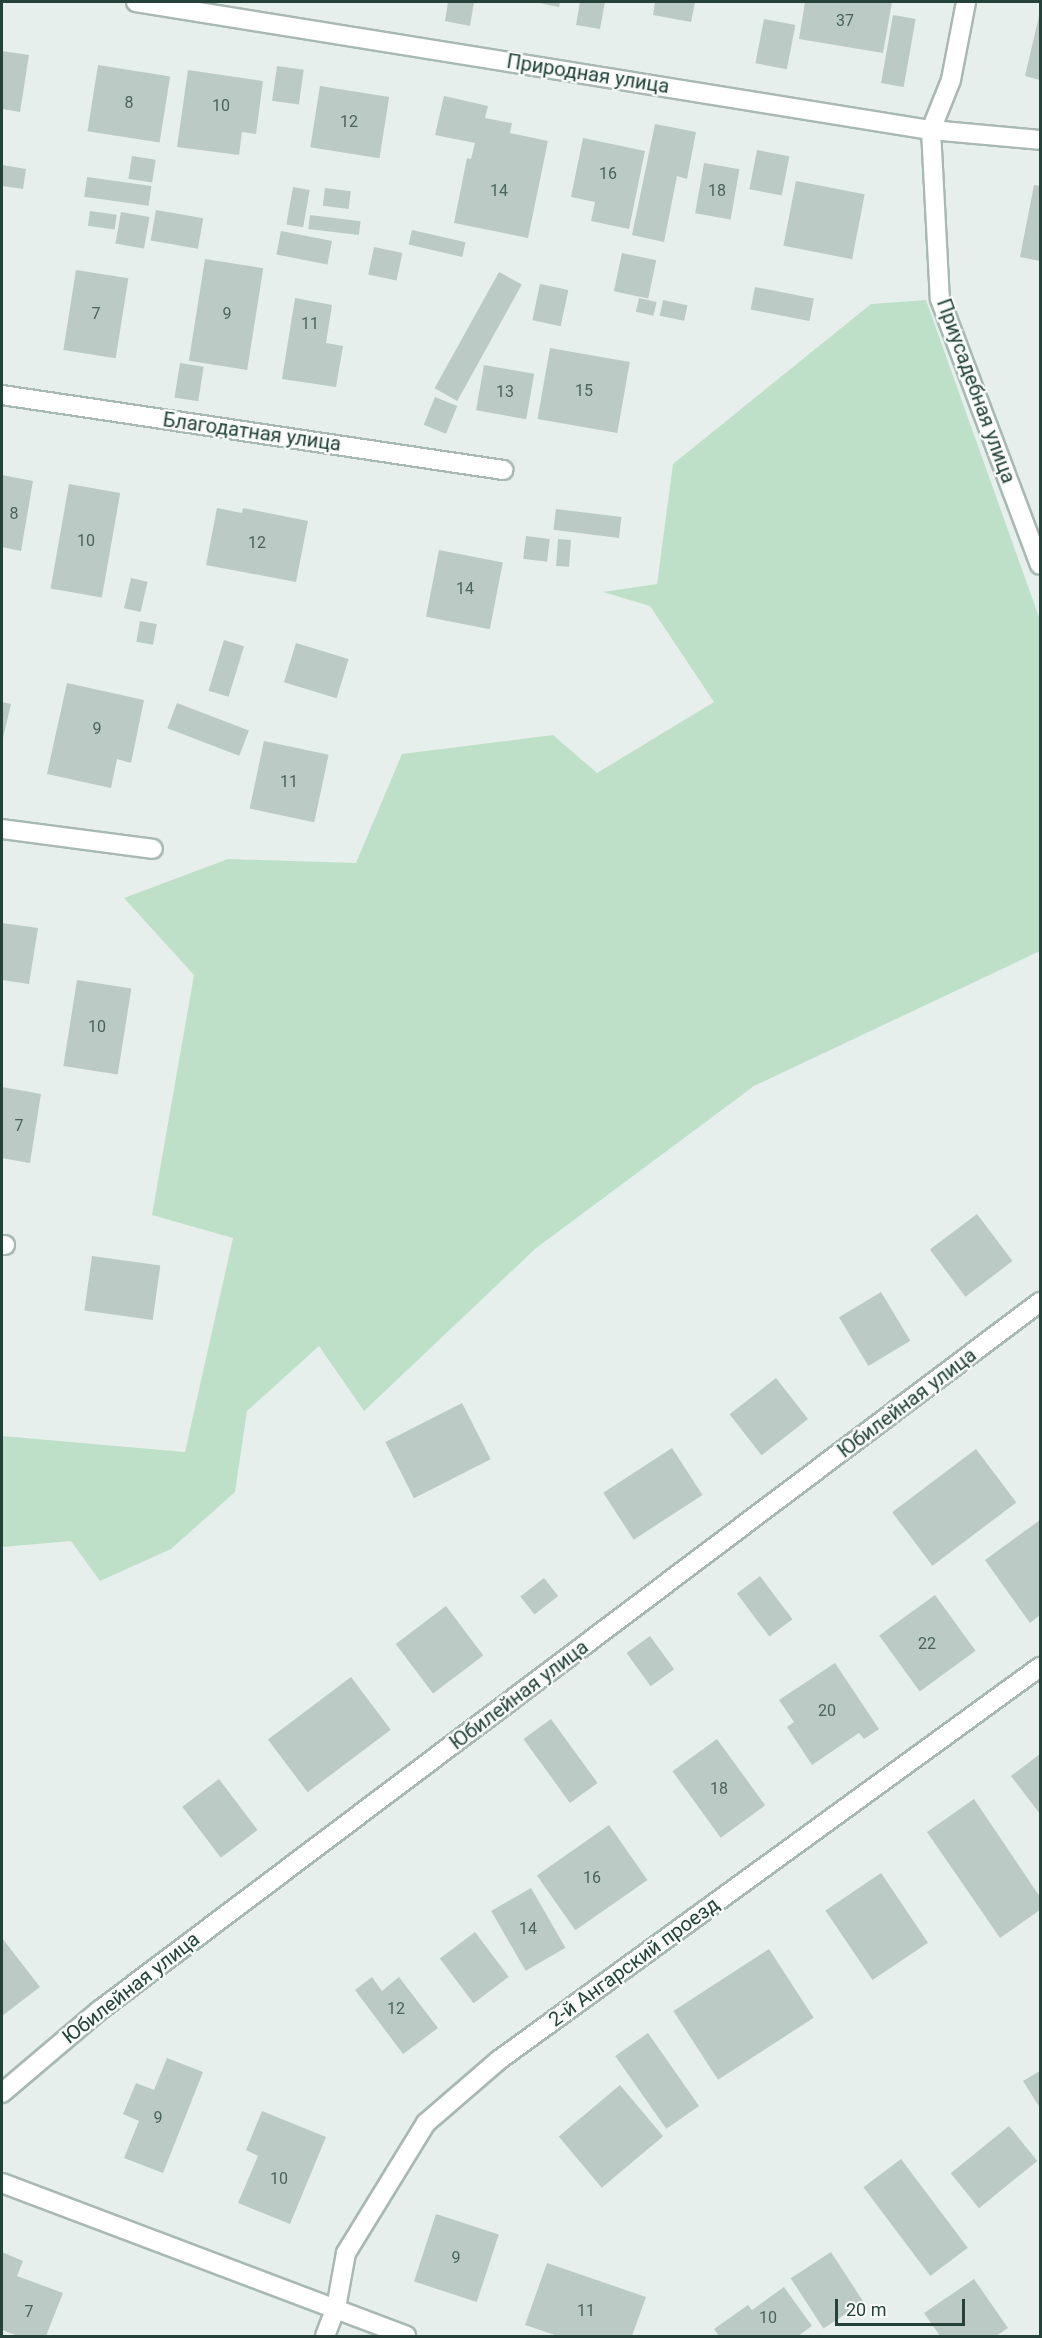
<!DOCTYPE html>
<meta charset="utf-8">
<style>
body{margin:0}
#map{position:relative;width:1042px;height:2338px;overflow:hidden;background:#e6efeb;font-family:Roboto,sans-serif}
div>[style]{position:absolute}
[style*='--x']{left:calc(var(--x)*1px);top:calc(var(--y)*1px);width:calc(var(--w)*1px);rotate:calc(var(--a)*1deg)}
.green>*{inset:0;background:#bfe0c8}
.building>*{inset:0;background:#bbcac4;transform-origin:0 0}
.roads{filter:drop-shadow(2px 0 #a8b8b2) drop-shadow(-2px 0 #a8b8b2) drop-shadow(0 2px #a8b8b2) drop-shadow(0 -2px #a8b8b2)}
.minor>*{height:18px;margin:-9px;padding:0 9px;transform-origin:9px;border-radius:9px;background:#fff}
span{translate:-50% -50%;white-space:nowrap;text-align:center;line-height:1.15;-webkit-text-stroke:4.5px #f7fbf9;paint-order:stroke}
.number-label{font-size:16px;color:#4a645c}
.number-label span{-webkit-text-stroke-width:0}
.street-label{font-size:20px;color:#24423a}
.frame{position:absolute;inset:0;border:3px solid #24423a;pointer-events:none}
.scale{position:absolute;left:835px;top:2299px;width:130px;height:27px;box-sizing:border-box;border:3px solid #24423a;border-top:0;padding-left:8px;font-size:18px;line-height:21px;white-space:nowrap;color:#24423a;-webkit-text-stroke:4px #f7fbf9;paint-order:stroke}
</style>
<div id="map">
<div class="green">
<div style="clip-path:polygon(926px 300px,1040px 620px,1040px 951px,754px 1086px,535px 1249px,364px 1411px,319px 1346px,247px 1411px,235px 1492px,171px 1549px,100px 1581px,71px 1541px,2px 1547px,2px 1436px,185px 1452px,233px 1238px,152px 1215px,194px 975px,124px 898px,228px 859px,356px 863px,402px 754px,553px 735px,597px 773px,714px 702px,650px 606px,603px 592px,657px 584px,673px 464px,871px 304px)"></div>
</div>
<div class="building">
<div style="clip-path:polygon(448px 2px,474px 2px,470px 26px,445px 21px)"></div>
<div style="clip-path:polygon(534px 2px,560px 2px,559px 7px)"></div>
<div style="clip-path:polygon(580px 2px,605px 2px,600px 29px,576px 25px)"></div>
<div style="clip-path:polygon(655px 2px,695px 2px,691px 22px,653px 15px)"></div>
<div style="clip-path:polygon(805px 2px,892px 2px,883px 53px,799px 39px)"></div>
<div style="clip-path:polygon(1040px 12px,1040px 80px,1025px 76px)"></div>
<div style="left:893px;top:15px;width:23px;height:69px;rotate:10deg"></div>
<div style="left:764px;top:19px;width:32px;height:45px;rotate:11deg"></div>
<div style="clip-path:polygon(2px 51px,29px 55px,20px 112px,2px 109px)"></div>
<div style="left:98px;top:65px;width:73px;height:67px;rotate:9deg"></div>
<div style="left:277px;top:66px;width:27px;height:35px;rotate:8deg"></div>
<div style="clip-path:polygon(188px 70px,263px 81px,256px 134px,242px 132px,239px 155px,177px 147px)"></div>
<div style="left:320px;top:86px;width:70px;height:62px;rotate:9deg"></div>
<div style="clip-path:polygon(444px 96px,488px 106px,485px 118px,512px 123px,510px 133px,548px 141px,528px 238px,454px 223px,467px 158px,471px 159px,475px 143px,435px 135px)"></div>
<div style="clip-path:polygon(655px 124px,696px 132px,687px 179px,677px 176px,664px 242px,632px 235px)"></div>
<div style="clip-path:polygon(583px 138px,645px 151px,629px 229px,591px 221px,595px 202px,571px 197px)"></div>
<div style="left:757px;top:150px;width:33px;height:40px;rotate:11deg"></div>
<div style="left:132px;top:156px;width:24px;height:23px;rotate:9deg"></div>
<div style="left:704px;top:163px;width:36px;height:51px;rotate:10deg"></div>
<div style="clip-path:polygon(2px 165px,26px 169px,23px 189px,2px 186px)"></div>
<div style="left:87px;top:177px;width:65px;height:20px;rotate:8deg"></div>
<div style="left:796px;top:181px;width:70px;height:66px;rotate:11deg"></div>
<div style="clip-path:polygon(1034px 185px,1040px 186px,1040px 261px,1020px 257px)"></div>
<div style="left:293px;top:187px;width:17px;height:38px;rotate:10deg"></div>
<div style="left:325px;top:188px;width:26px;height:18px;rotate:7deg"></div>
<div style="left:156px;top:210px;width:48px;height:31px;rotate:10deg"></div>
<div style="left:90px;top:211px;width:27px;height:15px;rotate:8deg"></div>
<div style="left:121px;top:212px;width:29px;height:32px;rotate:10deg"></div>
<div style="left:310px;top:215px;width:51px;height:14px;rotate:7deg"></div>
<div style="left:412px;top:230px;width:55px;height:15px;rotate:13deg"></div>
<div style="left:281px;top:231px;width:52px;height:24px;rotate:11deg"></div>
<div style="left:374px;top:247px;width:29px;height:28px;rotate:12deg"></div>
<div style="left:622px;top:253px;width:35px;height:39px;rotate:12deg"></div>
<div style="left:205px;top:259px;width:59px;height:103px;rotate:9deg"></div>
<div style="left:76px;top:270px;width:53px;height:81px;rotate:9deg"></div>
<div style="left:499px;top:272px;width:26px;height:133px;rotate:29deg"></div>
<div style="left:540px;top:284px;width:29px;height:37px;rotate:12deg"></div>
<div style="left:755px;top:287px;width:60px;height:23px;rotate:11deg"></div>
<div style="clip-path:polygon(295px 298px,332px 305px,326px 343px,343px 346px,336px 387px,282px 379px)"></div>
<div style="left:639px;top:298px;width:18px;height:14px;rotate:13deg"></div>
<div style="left:663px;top:300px;width:25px;height:16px;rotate:12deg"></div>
<div style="left:550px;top:348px;width:81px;height:72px;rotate:10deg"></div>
<div style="left:180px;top:363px;width:24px;height:35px;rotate:9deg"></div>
<div style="left:484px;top:365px;width:51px;height:46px;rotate:10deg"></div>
<div style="left:435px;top:397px;width:24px;height:30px;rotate:22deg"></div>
<div style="clip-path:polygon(2px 475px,33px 481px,21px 551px,2px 547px)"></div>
<div style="left:69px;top:484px;width:52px;height:106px;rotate:10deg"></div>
<div style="clip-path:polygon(217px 508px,242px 513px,243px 508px,308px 521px,296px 582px,206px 565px)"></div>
<div style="left:556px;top:509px;width:66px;height:21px;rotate:7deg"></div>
<div style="left:526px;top:536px;width:24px;height:23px;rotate:7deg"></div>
<div style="left:558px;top:539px;width:13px;height:27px;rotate:4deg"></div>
<div style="left:439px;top:550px;width:65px;height:68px;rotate:11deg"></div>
<div style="left:131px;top:578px;width:17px;height:31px;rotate:13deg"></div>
<div style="left:140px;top:621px;width:17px;height:21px;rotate:10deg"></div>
<div style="left:224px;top:640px;width:21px;height:53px;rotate:17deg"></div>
<div style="left:296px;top:643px;width:55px;height:41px;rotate:17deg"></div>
<div style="clip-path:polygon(67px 683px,144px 700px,131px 763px,117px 759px,111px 788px,47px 774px)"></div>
<div style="clip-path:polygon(2px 702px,11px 704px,2px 742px)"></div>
<div style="left:177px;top:703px;width:77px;height:27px;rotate:21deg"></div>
<div style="left:264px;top:741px;width:66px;height:69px;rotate:12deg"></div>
<div style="clip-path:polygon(2px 923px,38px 928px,29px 984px,2px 980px)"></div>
<div style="left:77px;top:980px;width:55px;height:87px;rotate:9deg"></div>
<div style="clip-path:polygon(2px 1087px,41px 1094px,30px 1163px,2px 1158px)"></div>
<div style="left:977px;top:1214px;width:59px;height:59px;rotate:53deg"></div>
<div style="left:92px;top:1256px;width:69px;height:55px;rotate:8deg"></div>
<div style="left:881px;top:1292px;width:57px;height:49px;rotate:59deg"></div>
<div style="left:776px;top:1378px;width:52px;height:59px;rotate:52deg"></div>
<div style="left:462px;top:1403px;width:63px;height:86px;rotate:63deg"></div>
<div style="left:672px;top:1448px;width:56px;height:82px;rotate:57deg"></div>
<div style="left:976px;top:1449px;width:67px;height:105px;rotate:53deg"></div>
<div style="clip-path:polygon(1040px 1520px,1040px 1615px,1030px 1623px,985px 1560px)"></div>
<div style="left:760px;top:1576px;width:54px;height:29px;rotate:53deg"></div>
<div style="left:544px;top:1578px;width:23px;height:30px;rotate:52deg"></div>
<div style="left:935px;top:1595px;width:69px;height:69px;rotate:54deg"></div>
<div style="left:446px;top:1606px;width:62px;height:63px;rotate:53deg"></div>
<div style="left:650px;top:1636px;width:41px;height:29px;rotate:54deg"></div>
<div style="clip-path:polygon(835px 1663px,879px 1729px,864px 1739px,859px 1733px,812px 1765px,787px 1727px,794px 1722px,779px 1700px)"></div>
<div style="left:351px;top:1677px;width:66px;height:104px;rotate:53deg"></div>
<div style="left:551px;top:1719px;width:79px;height:34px;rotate:54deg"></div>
<div style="left:717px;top:1739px;width:82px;height:55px;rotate:54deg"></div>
<div style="clip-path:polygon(1040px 1754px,1040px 1814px,1011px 1776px)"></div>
<div style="left:219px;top:1779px;width:64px;height:46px;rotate:53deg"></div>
<div style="clip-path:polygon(974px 1799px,1040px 1897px,1040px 1910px,1000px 1938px,927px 1832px)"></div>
<div style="left:609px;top:1825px;width:67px;height:88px;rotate:55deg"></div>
<div style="left:881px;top:1873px;width:84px;height:67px;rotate:56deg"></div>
<div style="left:531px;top:1888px;width:69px;height:46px;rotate:60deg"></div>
<div style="left:475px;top:1932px;width:56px;height:44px;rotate:53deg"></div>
<div style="clip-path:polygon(2px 1938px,40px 1987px,2px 2016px)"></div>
<div style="left:769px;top:1949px;width:82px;height:114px;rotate:57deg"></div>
<div style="clip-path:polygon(372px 1977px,382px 1991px,399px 1977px,438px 2028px,403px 2054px,355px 1990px)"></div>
<div style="left:648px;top:2033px;width:89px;height:40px;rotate:55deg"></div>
<div style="clip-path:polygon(167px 2058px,203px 2072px,163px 2173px,124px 2158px,139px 2121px,123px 2114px,136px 2083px,154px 2090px)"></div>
<div style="clip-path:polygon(1040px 2071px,1040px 2108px,1023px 2081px)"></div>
<div style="left:620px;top:2085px;width:67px;height:80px;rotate:50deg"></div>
<div style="clip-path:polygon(262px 2111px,326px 2137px,290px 2224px,238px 2203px,258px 2156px,246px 2150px)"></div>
<div style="left:1009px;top:2126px;width:45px;height:75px;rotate:51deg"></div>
<div style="left:901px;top:2159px;width:111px;height:47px;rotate:53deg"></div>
<div style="left:436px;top:2214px;width:66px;height:71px;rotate:18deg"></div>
<div style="clip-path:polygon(2px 2252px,23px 2261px,17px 2276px,63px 2293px,46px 2336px,18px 2336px,2px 2330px)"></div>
<div style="left:831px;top:2252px;width:60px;height:48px;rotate:57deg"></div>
<div style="clip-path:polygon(547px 2263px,646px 2297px,632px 2336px,558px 2336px,525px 2325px)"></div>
<div style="clip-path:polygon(974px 2279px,1008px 2328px,996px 2336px,940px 2336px,924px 2313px)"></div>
<div style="clip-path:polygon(784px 2287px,812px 2326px,798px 2336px,719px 2336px,714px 2329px,748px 2305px,752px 2310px)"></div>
</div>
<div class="roads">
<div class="minor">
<div style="--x:136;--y:2;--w:805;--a:9.15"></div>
<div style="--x:931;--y:130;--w:109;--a:5.2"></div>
<div style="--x:966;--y:2;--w:79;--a:100.9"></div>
<div style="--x:951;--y:80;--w:54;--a:111.8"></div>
<div style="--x:931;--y:130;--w:169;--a:87"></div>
<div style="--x:940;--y:299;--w:284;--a:69.4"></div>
<div style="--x:2;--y:395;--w:507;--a:8.51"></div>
<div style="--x:2;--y:829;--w:152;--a:7.5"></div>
<div style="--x:2;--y:1245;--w:3;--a:0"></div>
<div style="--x:2;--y:2093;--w:128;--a:-40.3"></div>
<div style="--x:100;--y:2010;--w:1177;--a:-36.99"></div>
<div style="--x:2;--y:2183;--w:432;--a:20.7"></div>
<div style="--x:325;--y:2336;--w:30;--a:-69"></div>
<div style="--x:336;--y:2308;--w:56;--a:-79.7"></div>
<div style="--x:346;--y:2253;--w:153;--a:-58.4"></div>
<div style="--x:426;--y:2123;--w:96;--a:-40.8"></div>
<div style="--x:499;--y:2060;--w:669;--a:-36"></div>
</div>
</div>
<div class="number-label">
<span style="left:845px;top:21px">37</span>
<span style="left:129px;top:103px">8</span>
<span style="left:221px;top:106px">10</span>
<span style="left:349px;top:122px">12</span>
<span style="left:608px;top:174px">16</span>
<span style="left:499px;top:191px">14</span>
<span style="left:717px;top:191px">18</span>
<span style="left:96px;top:314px">7</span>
<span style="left:227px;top:314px">9</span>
<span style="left:310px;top:324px">11</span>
<span style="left:584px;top:391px">15</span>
<span style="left:505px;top:392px">13</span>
<span style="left:14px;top:514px">8</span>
<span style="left:86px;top:541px">10</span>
<span style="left:257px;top:543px">12</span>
<span style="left:465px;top:589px">14</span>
<span style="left:97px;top:729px">9</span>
<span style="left:289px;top:782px">11</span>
<span style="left:97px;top:1027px">10</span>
<span style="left:19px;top:1126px">7</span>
<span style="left:927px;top:1644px">22</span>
<span style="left:827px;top:1711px">20</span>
<span style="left:719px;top:1789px">18</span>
<span style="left:592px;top:1878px">16</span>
<span style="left:528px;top:1929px">14</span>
<span style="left:396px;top:2009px">12</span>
<span style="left:158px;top:2118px">9</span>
<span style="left:279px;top:2179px">10</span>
<span style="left:456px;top:2258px">9</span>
<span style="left:586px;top:2311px">11</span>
<span style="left:29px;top:2312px">7</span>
<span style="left:768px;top:2318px">10</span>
</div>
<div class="street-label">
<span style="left:588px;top:74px;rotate:9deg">Природная улица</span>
<span style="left:976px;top:391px;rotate:70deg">Приусадебная улица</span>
<span style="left:252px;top:432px;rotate:8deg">Благодатная улица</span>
<span style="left:907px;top:1403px;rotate:-37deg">Юбилейная улица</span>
<span style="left:519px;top:1695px;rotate:-37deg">Юбилейная улица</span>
<span style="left:634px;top:1962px;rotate:-36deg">2-й Ангарский проезд</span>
<span style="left:131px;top:1988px;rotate:-38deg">Юбилейная улица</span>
</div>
<div class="frame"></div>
<div class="scale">20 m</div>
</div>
